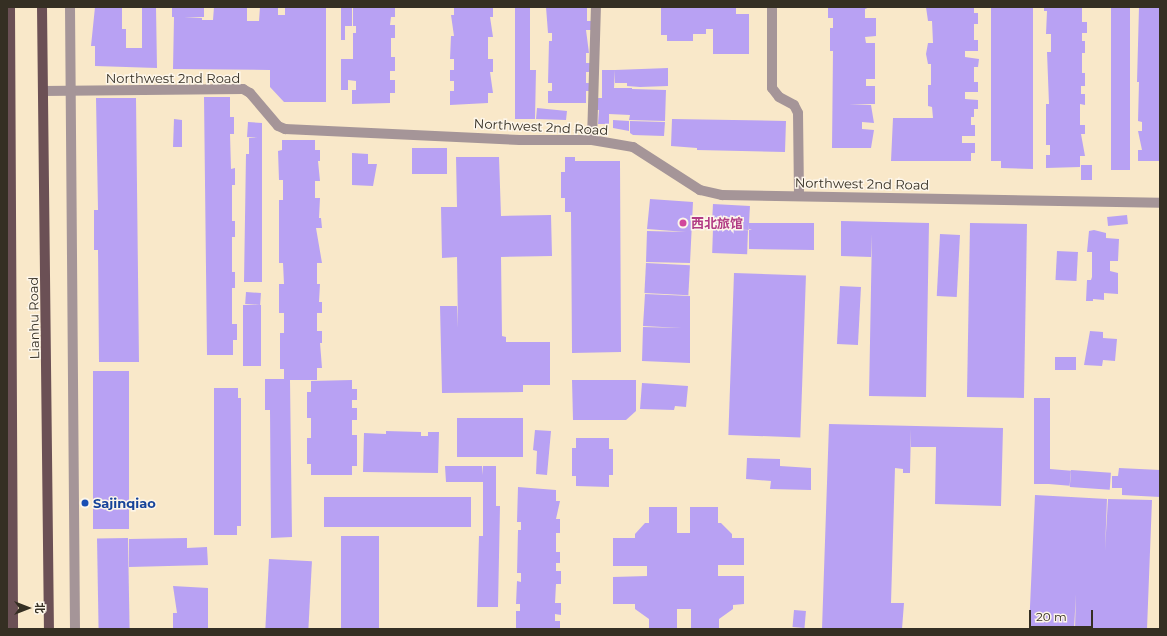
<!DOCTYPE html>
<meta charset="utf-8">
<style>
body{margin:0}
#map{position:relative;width:1167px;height:636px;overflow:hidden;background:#f9e8c9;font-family:Montserrat,"Noto Sans SC",sans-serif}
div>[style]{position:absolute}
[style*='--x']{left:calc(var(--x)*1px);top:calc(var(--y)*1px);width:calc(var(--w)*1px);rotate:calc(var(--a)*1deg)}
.building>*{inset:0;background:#b8a1f3;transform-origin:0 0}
.service>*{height:10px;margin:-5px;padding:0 5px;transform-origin:5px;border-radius:5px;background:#a59598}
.minor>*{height:10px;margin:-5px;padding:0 5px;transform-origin:5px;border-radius:5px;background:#a59598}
.primary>*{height:10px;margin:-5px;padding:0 5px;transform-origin:5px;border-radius:5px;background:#6b5055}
.dots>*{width:11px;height:11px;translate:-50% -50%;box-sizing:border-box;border:2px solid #fdf6ea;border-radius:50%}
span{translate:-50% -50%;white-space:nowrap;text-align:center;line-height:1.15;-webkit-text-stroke:3px #fdf6ea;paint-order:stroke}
.street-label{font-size:13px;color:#352f23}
.hotel-label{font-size:13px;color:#b23c85;font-weight:700}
.left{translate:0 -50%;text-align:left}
.transit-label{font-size:13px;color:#164399;font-weight:700}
.frame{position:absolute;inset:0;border:8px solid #352f23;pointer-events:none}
.north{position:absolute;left:8px;top:588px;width:40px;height:40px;-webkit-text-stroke:3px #fdf6ea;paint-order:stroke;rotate:90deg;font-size:11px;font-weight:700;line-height:16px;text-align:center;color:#352f23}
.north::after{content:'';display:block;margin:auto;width:14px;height:18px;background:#352f23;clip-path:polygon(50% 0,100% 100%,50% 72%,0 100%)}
.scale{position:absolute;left:1029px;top:610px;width:64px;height:18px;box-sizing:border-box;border:2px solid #352f23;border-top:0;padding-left:5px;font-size:12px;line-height:14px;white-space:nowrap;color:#352f23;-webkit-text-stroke:3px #fdf6ea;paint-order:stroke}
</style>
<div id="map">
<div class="building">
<div style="clip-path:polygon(95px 7px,122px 7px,122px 29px,126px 29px,126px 48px,142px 48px,142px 7px,156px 7px,157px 68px,95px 66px,95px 46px,91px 46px)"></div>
<div style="clip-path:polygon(172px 7px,204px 7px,204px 17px,184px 17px,202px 18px,202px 20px,213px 20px,214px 7px,247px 7px,247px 21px,259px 21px,260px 7px,278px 7px,278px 15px,285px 15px,285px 7px,326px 7px,326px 102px,284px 102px,270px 87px,270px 70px,173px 69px,174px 17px,172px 17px)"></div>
<div style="clip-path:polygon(341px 7px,352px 7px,352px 26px,345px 26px,345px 40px,341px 40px)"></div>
<div style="clip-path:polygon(353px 7px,395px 7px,395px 17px,391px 17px,390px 25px,395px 25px,395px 38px,391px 38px,391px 57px,395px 57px,395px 71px,390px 71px,390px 80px,395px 80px,395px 93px,390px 93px,390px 103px,352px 104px,352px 90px,356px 90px,356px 81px,348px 80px,348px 90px,341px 90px,341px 59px,353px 59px,353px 33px,356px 33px,356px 26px,353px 26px)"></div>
<div style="clip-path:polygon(454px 7px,493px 7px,493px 17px,490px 17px,493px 37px,488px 37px,488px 59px,493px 59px,493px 72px,490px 72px,493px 93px,488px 93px,488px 103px,450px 105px,450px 91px,454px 91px,454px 81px,450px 81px,450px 70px,454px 70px,454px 59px,450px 59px,451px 36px,454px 36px,451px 15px,454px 15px)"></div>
<div style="clip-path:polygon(515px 7px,530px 7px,530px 70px,536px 70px,535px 119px,515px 119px)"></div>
<div style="clip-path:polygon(546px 7px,587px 7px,587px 21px,591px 21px,591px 30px,586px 30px,589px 53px,586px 53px,586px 63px,591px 63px,591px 72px,586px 72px,586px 83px,590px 83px,590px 91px,586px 91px,586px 103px,548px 103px,548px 91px,552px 91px,552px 83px,548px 83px,549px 41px,552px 41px,552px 33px,548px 33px)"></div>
<div style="clip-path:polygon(661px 7px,736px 7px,736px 14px,749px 14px,749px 54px,713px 54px,713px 29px,706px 29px,706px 34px,693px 34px,693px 41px,667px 41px,667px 35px,661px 35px)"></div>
<div style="clip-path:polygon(828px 7px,870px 7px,865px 9px,865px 18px,876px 18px,876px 36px,865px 37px,866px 43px,875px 43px,875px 79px,866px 79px,866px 86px,875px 86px,875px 104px,849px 104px,871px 105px,874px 123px,862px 122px,862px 129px,874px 130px,871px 148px,832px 148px,833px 51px,830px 51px,830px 28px,833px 28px,833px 18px,828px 18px)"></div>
<div style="clip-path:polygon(926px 7px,974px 7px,974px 13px,978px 13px,978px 24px,974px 24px,974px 40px,978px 40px,978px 51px,965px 51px,965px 57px,979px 59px,978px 67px,974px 67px,974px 82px,978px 82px,978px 92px,965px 92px,965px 99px,978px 100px,978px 109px,974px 109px,974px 117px,971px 117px,971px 125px,975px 125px,975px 136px,962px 136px,962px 143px,975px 143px,975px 153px,971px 153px,971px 161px,891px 161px,893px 118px,929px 118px,929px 129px,929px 118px,933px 118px,932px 107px,928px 106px,928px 85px,931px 85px,931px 64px,928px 64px,926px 54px,928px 43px,933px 43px,932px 21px,928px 21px)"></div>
<div style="clip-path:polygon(991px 7px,1033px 7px,1033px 169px,1001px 168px,1001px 161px,991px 161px)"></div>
<div style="clip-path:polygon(1044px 7px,1082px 7px,1082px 22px,1087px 22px,1087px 33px,1082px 33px,1082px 41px,1085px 41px,1085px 53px,1082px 53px,1082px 73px,1085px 73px,1085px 86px,1081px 86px,1081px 94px,1085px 94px,1085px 105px,1080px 104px,1080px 125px,1085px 125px,1085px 134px,1081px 134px,1085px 156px,1080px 156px,1080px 167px,1046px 168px,1046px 155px,1050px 155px,1050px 145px,1046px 145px,1046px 104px,1049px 104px,1047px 52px,1051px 52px,1051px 34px,1046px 34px,1047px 11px,1044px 11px)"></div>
<div style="left:1111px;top:7px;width:19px;height:163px"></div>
<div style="clip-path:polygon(1139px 7px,1160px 7px,1160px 161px,1138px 161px,1138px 150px,1142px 150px,1138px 131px,1142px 131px,1142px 122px,1138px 121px,1139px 82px,1137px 82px)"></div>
<div style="clip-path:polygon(668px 68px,668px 86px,640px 87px,627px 86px,627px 83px,615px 83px,615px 70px)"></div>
<div style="clip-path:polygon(602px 70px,615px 70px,614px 88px,632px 88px,632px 97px,632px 89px,666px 90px,665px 121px,629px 120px,630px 115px,609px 114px,609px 124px,598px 124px,599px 110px,595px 110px,595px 98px,602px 98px)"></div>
<div style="clip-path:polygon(204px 97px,230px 97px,230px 117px,234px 117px,234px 134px,230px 134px,231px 169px,235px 168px,235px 185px,232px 185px,232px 221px,235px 221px,235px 237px,232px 237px,232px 272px,235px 272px,235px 288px,232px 288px,232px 324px,237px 324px,237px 340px,233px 340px,233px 355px,207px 355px)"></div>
<div style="clip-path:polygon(96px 98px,136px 98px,139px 362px,99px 362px,98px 250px,94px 250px,94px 210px,98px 210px)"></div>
<div style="clip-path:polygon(537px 108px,567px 111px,566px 120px,536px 119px)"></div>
<div style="clip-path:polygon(174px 119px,182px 120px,182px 147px,173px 147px)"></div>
<div style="clip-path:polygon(672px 119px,786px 121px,785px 152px,697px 150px,697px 148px,671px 146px)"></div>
<div style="clip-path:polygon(613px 120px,629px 121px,629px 131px,613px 128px)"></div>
<div style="clip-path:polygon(630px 121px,665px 122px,664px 136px,633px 135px,630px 133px)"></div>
<div style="clip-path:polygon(248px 122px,262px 123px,262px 282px,244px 282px,246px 154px,249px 154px,249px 138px,258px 138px,247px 137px)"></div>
<div style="clip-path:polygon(282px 140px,315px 140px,315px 150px,320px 150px,320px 161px,318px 161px,320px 181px,315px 181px,315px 198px,320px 198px,319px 218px,321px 218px,322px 228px,316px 228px,322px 263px,317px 263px,317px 284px,320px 284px,319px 302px,322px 302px,322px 313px,317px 313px,317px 331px,322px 331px,322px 343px,320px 343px,322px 368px,317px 368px,317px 380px,290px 380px,292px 537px,271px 538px,270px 410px,265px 410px,265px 379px,284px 379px,284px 369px,280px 369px,280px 333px,284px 333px,284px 313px,279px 313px,279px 284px,284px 284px,283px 263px,279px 263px,279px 200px,283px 200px,283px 180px,279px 180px,278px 151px,282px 150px)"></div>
<div style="left:412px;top:148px;width:35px;height:26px"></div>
<div style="clip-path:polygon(352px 153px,368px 154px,368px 164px,377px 164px,373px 186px,352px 185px)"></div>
<div style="clip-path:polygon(456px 157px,499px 157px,501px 216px,551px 215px,552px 256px,501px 257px,502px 336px,506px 337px,506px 342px,490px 342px,550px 342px,550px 385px,523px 385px,523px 392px,442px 393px,440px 306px,457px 306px,458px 328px,457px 257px,442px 258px,441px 207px,457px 207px)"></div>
<div style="clip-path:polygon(565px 157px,575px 157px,575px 161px,620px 161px,621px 352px,572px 353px,571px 212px,565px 212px,565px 198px,561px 198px,561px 172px,565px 172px)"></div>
<div style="left:1081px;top:165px;width:11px;height:15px"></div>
<div style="clip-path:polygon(650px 199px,693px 202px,690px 263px,646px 262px,647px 231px,686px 232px,647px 229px)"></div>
<div style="left:713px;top:204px;width:37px;height:24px;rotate:3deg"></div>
<div style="left:1127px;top:215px;width:9px;height:20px;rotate:84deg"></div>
<div style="clip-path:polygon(841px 221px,929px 223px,926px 397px,869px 396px,872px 234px,871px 257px,841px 256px)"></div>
<div style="clip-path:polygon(749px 223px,814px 223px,814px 250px,749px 249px,749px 230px,752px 230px,749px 229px)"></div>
<div style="left:970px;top:223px;width:57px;height:174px;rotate:1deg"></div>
<div style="left:713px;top:229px;width:35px;height:24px;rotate:2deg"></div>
<div style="clip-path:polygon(1094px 230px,1106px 233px,1106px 238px,1119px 239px,1118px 261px,1110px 261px,1110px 271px,1118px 273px,1118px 294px,1104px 293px,1104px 300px,1093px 299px,1093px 301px,1086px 301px,1087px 280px,1091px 280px,1092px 277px,1092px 252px,1087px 252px,1089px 231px)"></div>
<div style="left:940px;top:234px;width:20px;height:62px;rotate:3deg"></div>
<div style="left:1057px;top:251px;width:21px;height:29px;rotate:3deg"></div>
<div style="left:646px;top:263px;width:44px;height:30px;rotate:3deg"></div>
<div style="left:734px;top:273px;width:72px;height:162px;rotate:2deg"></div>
<div style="left:840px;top:286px;width:21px;height:58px;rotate:3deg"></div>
<div style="left:246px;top:292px;width:15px;height:12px;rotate:4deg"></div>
<div style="clip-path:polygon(645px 294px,690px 296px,690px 363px,642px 361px,643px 327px,682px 328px,643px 326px)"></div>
<div style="left:243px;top:305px;width:18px;height:61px"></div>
<div style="clip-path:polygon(1090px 331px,1103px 332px,1103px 338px,1117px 339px,1115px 361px,1103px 360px,1102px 366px,1084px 365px)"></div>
<div style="left:1055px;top:357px;width:21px;height:13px"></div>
<div style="left:129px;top:371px;width:158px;height:36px;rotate:90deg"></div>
<div style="clip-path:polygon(352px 380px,352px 389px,357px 389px,357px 400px,352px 400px,352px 408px,357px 408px,357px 420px,352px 420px,352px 435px,357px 435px,357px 466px,352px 466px,352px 475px,311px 475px,311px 464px,307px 464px,307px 438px,311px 438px,311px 418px,307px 418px,307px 392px,311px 392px,311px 381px)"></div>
<div style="clip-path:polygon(572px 380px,636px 380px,636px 411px,626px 420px,573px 420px)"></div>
<div style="clip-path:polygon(642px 383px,688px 386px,686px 407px,675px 406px,674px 410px,640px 409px)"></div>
<div style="clip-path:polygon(214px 388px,238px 388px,238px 398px,241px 398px,241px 526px,237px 526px,237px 535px,214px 535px)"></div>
<div style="left:1034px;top:398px;width:16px;height:86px"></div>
<div style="left:457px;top:418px;width:66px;height:39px"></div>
<div style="clip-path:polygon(829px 424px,1003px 428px,1001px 506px,935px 504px,936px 447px,911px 447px,911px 429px,910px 473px,903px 473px,903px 469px,895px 468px,891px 603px,904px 603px,902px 629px,822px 629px)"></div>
<div style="clip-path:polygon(535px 430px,551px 431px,547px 475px,536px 474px,537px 451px,533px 450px)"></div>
<div style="clip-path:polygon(386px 431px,421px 432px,421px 436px,428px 436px,428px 432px,439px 432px,438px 473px,363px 472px,364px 433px,386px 434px)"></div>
<div style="clip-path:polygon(576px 438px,609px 438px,609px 449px,613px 449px,613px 475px,609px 475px,609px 487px,576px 486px,576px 476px,572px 476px,572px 448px,576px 448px)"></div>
<div style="clip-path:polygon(747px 458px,780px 459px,780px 466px,811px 468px,811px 490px,770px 489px,771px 481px,746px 479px)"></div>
<div style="clip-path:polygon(445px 466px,482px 466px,483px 475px,483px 466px,496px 466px,496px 506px,500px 506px,498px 607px,477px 607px,479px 536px,483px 536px,483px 482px,446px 482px)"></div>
<div style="clip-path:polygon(1119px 468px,1160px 470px,1160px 497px,1122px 495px,1122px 488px,1112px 488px,1112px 476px,1118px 476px)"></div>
<div style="left:1050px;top:469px;width:21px;height:15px;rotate:5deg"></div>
<div style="left:1071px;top:470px;width:40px;height:17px;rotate:4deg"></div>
<div style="clip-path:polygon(518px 487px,556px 490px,556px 501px,560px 501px,556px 519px,560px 519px,560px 533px,556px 533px,556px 552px,560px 552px,560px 563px,556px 563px,556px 571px,561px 571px,561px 584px,556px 584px,555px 603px,561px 603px,561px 615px,555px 614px,555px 621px,560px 621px,560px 629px,516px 629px,516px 611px,520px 611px,520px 604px,516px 604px,517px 581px,521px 582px,521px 573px,517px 573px,518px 530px,521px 530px,521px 522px,517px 522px)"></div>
<div style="clip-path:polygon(1035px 495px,1107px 499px,1105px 550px,1108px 499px,1152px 500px,1147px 629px,1075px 629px,1076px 594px,1074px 629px,1029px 629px)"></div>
<div style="left:324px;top:497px;width:147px;height:30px"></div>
<div style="clip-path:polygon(649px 507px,677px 507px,677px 533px,690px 533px,690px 507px,718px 507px,718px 523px,721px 523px,732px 534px,732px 538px,744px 538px,744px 565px,718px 565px,718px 576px,744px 576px,744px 604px,733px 605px,733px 609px,719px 619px,719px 629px,691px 629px,691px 609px,677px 609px,677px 629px,649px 629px,649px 619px,635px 609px,635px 604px,613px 604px,613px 577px,647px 576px,647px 566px,613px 566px,613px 538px,635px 538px,635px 534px,645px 523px,649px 523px)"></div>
<div style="left:341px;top:536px;width:38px;height:93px"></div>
<div style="left:128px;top:538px;width:91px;height:31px;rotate:89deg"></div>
<div style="clip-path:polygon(187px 538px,187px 548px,207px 547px,208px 565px,129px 567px,129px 539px)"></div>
<div style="left:269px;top:559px;width:43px;height:70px;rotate:3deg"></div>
<div style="clip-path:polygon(173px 586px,208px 588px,208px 629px,173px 629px,173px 613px,177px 613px)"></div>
<div style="left:794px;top:610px;width:12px;height:17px;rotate:5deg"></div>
</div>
<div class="service">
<div style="--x:43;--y:91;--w:200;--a:-0.6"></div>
<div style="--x:243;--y:89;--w:8;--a:30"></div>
<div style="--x:250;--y:93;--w:43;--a:49.7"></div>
<div style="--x:278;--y:126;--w:8;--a:23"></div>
<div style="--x:285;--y:129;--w:235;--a:2.7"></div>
<div style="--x:520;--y:140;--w:72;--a:0"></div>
<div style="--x:592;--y:140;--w:42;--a:9.7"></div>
<div style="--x:633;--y:147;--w:80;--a:32.7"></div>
<div style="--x:700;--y:190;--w:23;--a:13"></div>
<div style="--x:722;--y:195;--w:438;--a:1"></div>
</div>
<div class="minor">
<div style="--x:70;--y:7;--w:622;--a:89.54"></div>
<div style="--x:772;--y:7;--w:81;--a:90"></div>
<div style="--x:772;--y:88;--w:11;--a:52"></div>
<div style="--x:779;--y:97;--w:17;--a:28"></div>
<div style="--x:794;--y:105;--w:9;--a:63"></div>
<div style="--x:798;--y:113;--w:83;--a:89.3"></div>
<div style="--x:592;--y:140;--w:133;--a:-88.3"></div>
</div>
<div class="primary">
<div style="--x:10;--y:7;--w:622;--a:89.72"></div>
<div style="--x:42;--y:7;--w:622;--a:89.36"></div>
</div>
<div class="dots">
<div style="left:683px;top:223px;background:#d1479c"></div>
<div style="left:85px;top:503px;background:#1a4fb4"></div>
</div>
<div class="street-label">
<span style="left:173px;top:78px">Northwest 2nd Road</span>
<span style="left:541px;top:127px;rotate:3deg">Northwest 2nd Road</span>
<span style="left:862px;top:184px;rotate:1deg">Northwest 2nd Road</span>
<span style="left:34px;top:318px;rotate:-91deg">Lianhu Road</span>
</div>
<div class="hotel-label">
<span class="left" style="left:691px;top:223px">西北旅馆</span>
</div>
<div class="transit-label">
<span class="left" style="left:93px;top:503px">Sajinqiao</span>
</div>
<div class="frame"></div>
<div class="north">北</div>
<div class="scale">20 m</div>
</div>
